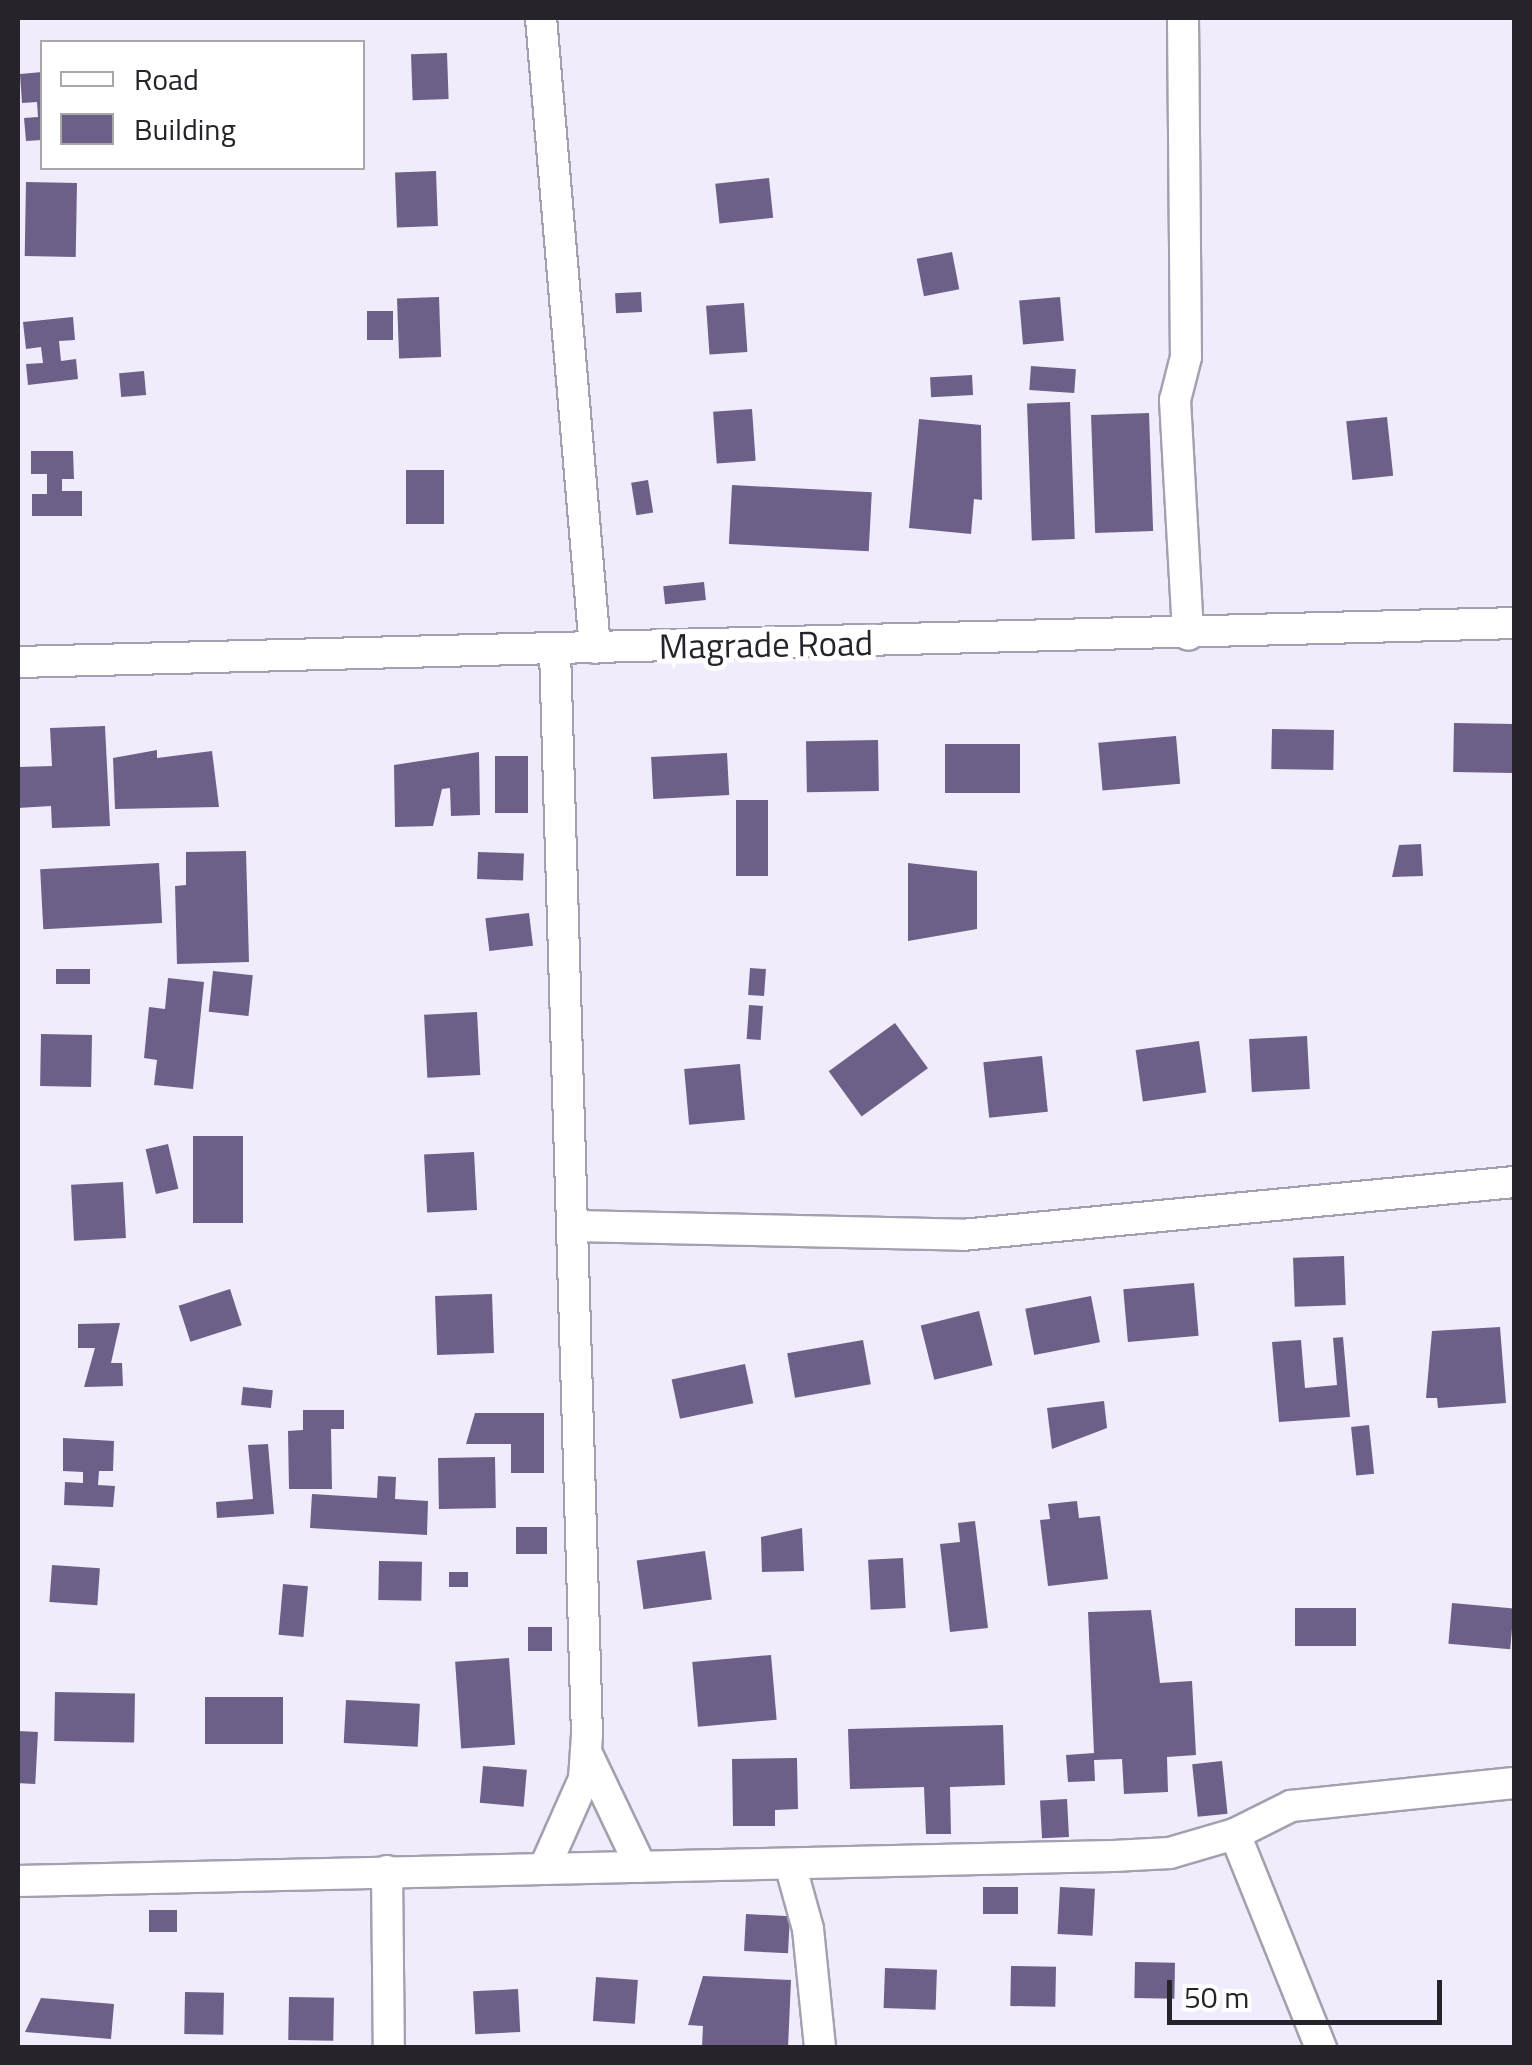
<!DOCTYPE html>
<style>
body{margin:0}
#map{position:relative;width:1532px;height:2065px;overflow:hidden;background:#f0ecfc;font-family:"Titillium Web",sans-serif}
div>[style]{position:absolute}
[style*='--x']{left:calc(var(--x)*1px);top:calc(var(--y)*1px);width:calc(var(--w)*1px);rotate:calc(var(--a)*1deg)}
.building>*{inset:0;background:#6c6088;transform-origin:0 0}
.roads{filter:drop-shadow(2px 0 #a4a0af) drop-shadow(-2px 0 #a4a0af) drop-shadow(0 2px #a4a0af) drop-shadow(0 -2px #a4a0af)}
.street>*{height:30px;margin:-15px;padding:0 15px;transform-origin:15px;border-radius:15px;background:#fff}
span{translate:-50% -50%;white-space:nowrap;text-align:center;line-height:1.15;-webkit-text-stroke:10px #fff;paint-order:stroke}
.street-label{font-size:35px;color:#26242a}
.frame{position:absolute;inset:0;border:20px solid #26242a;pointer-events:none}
.legend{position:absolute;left:40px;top:40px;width:325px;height:130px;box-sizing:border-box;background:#fff;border:2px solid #a8a7aa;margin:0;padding:12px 18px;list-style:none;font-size:30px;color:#26242a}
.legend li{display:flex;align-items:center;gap:20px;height:50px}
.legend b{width:50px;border:2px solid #a8a7aa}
.scale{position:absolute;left:1167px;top:1980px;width:275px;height:45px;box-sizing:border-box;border:5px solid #26242a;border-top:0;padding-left:12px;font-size:30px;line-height:35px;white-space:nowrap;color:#26242a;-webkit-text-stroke:8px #fff;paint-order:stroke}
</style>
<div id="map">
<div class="building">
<div style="left:447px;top:53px;width:46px;height:36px;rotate:88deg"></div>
<div style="clip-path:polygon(42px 72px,42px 140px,26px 141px,24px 118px,38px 117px,37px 102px,22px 103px,20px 74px)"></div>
<div style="left:436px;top:171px;width:55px;height:41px;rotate:88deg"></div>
<div style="left:769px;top:178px;width:40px;height:54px;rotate:84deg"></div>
<div style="left:26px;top:182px;width:51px;height:74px;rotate:1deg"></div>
<div style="left:952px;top:252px;width:38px;height:36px;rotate:79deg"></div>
<div style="left:641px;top:292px;width:20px;height:26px;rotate:87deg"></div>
<div style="left:439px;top:297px;width:60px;height:42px;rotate:88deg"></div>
<div style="left:1060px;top:297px;width:44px;height:41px;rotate:85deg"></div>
<div style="left:744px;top:303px;width:49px;height:38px;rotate:86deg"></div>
<div style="left:393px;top:311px;width:29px;height:26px;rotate:90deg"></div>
<div style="clip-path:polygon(73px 317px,75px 340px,59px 341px,61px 361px,76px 359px,78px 379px,28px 385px,26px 364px,43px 363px,41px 347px,26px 349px,23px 322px)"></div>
<div style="left:1031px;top:366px;width:45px;height:24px;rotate:4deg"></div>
<div style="left:144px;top:371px;width:24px;height:25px;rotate:85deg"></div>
<div style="left:972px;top:375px;width:20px;height:42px;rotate:87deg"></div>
<div style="left:1070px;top:402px;width:137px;height:43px;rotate:88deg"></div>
<div style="left:752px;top:409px;width:52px;height:39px;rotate:86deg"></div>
<div style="left:1149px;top:413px;width:118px;height:58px;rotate:88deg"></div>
<div style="left:1387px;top:417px;width:59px;height:41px;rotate:84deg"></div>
<div style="clip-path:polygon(919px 419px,981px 425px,982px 500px,974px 499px,971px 534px,909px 528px)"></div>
<div style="clip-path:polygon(31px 451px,73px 451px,74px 479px,62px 479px,62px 491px,82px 491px,82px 516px,32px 516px,32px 494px,47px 494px,47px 474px,31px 474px)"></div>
<div style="left:406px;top:470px;width:38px;height:54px"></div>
<div style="left:648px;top:480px;width:33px;height:17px;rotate:81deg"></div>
<div style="left:732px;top:485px;width:140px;height:59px;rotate:3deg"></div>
<div style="left:704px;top:582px;width:18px;height:41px;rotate:84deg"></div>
<div style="left:1454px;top:723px;width:60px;height:49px;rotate:1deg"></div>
<div style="clip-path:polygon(105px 726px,110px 826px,52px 828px,51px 806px,18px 808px,18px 767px,52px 766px,50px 728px)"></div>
<div style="left:1272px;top:729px;width:62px;height:40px;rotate:1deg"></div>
<div style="left:1176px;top:736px;width:48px;height:78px;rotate:85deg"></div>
<div style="left:878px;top:740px;width:51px;height:72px;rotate:89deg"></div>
<div style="left:945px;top:744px;width:75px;height:49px"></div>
<div style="clip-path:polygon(157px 750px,157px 758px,212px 751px,219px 807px,115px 809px,113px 758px)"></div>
<div style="clip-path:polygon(479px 752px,480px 815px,451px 816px,450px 788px,442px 789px,433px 826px,395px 827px,394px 765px)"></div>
<div style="left:727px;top:753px;width:42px;height:76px;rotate:87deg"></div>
<div style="left:495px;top:756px;width:33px;height:57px"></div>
<div style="left:736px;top:800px;width:32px;height:76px"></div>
<div style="clip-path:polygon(1421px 844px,1423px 876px,1392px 877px,1399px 845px)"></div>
<div style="clip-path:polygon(246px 851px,249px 962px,177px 964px,175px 886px,186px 885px,186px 852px)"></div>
<div style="left:478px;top:852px;width:46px;height:27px;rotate:2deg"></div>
<div style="left:159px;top:863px;width:60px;height:119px;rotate:87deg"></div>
<div style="clip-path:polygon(908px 863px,977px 871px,977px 929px,908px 941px)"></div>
<div style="left:529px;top:913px;width:33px;height:44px;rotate:83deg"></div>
<div style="left:750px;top:968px;width:16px;height:27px;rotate:4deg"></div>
<div style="left:90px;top:969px;width:15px;height:34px;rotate:90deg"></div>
<div style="left:213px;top:971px;width:40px;height:41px;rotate:6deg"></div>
<div style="clip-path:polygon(168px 978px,204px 982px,193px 1089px,154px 1085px,157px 1060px,144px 1058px,149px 1007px,165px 1009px)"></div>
<div style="left:749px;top:1005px;width:14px;height:34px;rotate:4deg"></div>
<div style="left:477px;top:1012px;width:63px;height:53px;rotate:87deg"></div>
<div style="left:895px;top:1023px;width:56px;height:82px;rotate:54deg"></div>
<div style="left:41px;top:1034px;width:51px;height:52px;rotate:1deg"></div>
<div style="left:1307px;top:1036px;width:53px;height:58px;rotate:87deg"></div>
<div style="left:1199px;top:1041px;width:52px;height:64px;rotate:82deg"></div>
<div style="left:1042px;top:1056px;width:56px;height:59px;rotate:84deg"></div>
<div style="left:740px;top:1064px;width:56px;height:56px;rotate:85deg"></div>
<div style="left:193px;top:1136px;width:50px;height:87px"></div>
<div style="left:168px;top:1144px;width:46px;height:23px;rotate:77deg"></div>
<div style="left:474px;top:1152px;width:58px;height:50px;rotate:87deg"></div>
<div style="left:123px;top:1182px;width:56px;height:52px;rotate:87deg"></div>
<div style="left:1344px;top:1256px;width:49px;height:51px;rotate:88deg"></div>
<div style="left:1194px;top:1283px;width:53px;height:71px;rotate:85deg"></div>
<div style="left:230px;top:1289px;width:38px;height:54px;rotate:72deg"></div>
<div style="left:492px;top:1294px;width:59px;height:57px;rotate:88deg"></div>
<div style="left:1091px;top:1296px;width:47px;height:67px;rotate:79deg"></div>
<div style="left:979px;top:1311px;width:56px;height:60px;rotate:76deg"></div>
<div style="clip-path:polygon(120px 1323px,111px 1363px,122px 1363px,123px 1386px,84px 1387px,95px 1348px,78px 1348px,78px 1324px)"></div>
<div style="clip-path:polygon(1500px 1327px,1506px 1403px,1438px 1408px,1437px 1398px,1426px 1398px,1432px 1331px)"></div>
<div style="clip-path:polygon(1343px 1337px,1350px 1417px,1279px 1422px,1272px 1342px,1301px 1340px,1305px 1388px,1337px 1385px,1333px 1338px)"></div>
<div style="left:863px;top:1340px;width:45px;height:77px;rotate:80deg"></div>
<div style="left:745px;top:1364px;width:40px;height:75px;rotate:78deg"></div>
<div style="left:243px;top:1387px;width:30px;height:18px;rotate:6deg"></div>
<div style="clip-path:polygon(1104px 1401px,1107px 1428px,1052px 1449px,1047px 1408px)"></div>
<div style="clip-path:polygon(303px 1410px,344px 1410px,344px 1429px,331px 1429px,332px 1489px,289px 1489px,288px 1431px,303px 1430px)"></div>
<div style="clip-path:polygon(475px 1413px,544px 1413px,544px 1473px,511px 1473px,511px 1444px,466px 1444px)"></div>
<div style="left:1369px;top:1425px;width:49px;height:18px;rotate:84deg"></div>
<div style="clip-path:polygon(63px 1438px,114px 1441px,113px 1471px,99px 1471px,98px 1485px,115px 1486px,113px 1507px,64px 1505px,65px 1482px,83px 1483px,83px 1472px,63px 1471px)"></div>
<div style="clip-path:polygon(268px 1444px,274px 1514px,217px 1518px,216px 1502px,253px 1499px,248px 1445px)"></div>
<div style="left:495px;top:1457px;width:51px;height:57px;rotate:89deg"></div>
<div style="clip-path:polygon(378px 1476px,396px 1477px,395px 1499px,428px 1501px,427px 1535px,310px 1528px,312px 1494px,377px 1498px)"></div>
<div style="clip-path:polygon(1077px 1501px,1079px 1518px,1100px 1516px,1108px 1579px,1048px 1586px,1040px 1520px,1050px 1519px,1048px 1504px)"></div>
<div style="clip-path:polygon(975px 1521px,988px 1628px,950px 1632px,940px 1544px,960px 1542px,958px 1523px)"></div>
<div style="left:516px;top:1527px;width:31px;height:27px"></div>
<div style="clip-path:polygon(802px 1528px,804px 1571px,762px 1572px,761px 1537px)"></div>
<div style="left:705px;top:1551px;width:49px;height:69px;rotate:82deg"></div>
<div style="left:903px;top:1558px;width:50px;height:35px;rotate:87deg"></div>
<div style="left:379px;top:1561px;width:43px;height:39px;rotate:1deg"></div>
<div style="left:52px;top:1565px;width:48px;height:37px;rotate:4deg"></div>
<div style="left:449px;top:1572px;width:19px;height:15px"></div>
<div style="left:283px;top:1584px;width:25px;height:51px;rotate:5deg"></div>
<div style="left:1452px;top:1603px;width:62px;height:41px;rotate:5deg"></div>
<div style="left:1356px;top:1608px;width:38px;height:61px;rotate:90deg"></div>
<div style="clip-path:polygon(1151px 1610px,1160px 1683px,1192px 1681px,1196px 1755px,1167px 1757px,1168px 1792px,1124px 1794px,1122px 1759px,1094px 1760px,1095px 1781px,1068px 1782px,1066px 1755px,1094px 1753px,1088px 1612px)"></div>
<div style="left:528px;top:1627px;width:24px;height:24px"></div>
<div style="left:771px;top:1655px;width:65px;height:79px;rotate:85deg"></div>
<div style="left:509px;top:1658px;width:87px;height:54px;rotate:86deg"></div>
<div style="left:55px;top:1692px;width:80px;height:49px;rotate:1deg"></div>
<div style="left:205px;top:1697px;width:78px;height:47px"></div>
<div style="left:346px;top:1700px;width:74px;height:43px;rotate:3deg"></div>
<div style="clip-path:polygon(1003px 1725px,1005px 1785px,950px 1787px,951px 1834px,926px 1834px,924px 1787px,850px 1789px,848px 1729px)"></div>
<div style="left:18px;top:1731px;width:20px;height:52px;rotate:3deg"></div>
<div style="clip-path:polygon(797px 1758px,798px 1809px,775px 1810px,775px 1826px,733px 1826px,732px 1759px)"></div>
<div style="left:1222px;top:1761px;width:53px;height:30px;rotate:84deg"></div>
<div style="left:483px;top:1766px;width:44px;height:37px;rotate:5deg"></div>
<div style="left:1067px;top:1799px;width:38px;height:27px;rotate:87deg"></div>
<div style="left:983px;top:1887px;width:35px;height:27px"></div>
<div style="left:1060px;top:1887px;width:35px;height:47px;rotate:3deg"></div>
<div style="left:177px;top:1910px;width:22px;height:28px;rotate:90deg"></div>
<div style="left:746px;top:1914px;width:44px;height:37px;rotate:3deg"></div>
<div style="left:1135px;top:1962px;width:40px;height:36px;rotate:1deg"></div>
<div style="left:1011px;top:1966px;width:45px;height:40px;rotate:1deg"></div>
<div style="left:885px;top:1968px;width:52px;height:40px;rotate:2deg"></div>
<div style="clip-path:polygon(703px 1976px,791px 1980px,788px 2048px,702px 2046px,703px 2026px,688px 2025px)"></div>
<div style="left:596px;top:1977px;width:42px;height:44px;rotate:4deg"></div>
<div style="left:518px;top:1989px;width:43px;height:45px;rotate:87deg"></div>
<div style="left:185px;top:1992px;width:39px;height:42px;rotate:1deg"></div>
<div style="left:289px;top:1997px;width:45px;height:43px;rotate:1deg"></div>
<div style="clip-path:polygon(41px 1998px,114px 2004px,111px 2039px,25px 2032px)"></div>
</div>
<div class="roads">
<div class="street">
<div style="--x:541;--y:18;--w:632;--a:85.1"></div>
<div style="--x:1183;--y:18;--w:339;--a:89.5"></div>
<div style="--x:1186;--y:357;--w:44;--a:104.3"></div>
<div style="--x:1175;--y:400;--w:235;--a:86.8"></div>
<div style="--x:18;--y:662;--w:1497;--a:-1.49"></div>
<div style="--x:578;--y:1226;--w:384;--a:1.3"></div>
<div style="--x:962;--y:1235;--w:555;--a:-5.48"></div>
<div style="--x:587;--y:1754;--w:125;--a:64.5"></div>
<div style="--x:1235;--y:1834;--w:63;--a:-26.6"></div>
<div style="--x:1291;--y:1806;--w:224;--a:-5.9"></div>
<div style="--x:790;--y:1864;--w:67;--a:74.5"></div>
<div style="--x:808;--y:1929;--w:120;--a:84.2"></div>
<div style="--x:544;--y:1869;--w:98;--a:-66"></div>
<div style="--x:584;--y:1779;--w:44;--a:-86.1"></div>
<div style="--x:587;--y:1735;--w:1085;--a:-91.69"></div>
<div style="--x:387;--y:1871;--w:177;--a:89.4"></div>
<div style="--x:18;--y:1881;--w:1095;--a:-1.31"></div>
<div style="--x:1113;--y:1856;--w:57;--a:-3"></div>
<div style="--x:1170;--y:1853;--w:68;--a:-16.3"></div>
<div style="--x:1235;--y:1834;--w:231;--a:68.1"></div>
</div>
</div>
<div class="street-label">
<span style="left:766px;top:644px;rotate:-1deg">Magrade Road</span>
</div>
<div class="frame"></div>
<ul class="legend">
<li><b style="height:12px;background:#fff"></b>Road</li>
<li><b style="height:28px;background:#6c6088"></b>Building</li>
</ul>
<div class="scale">50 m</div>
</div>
